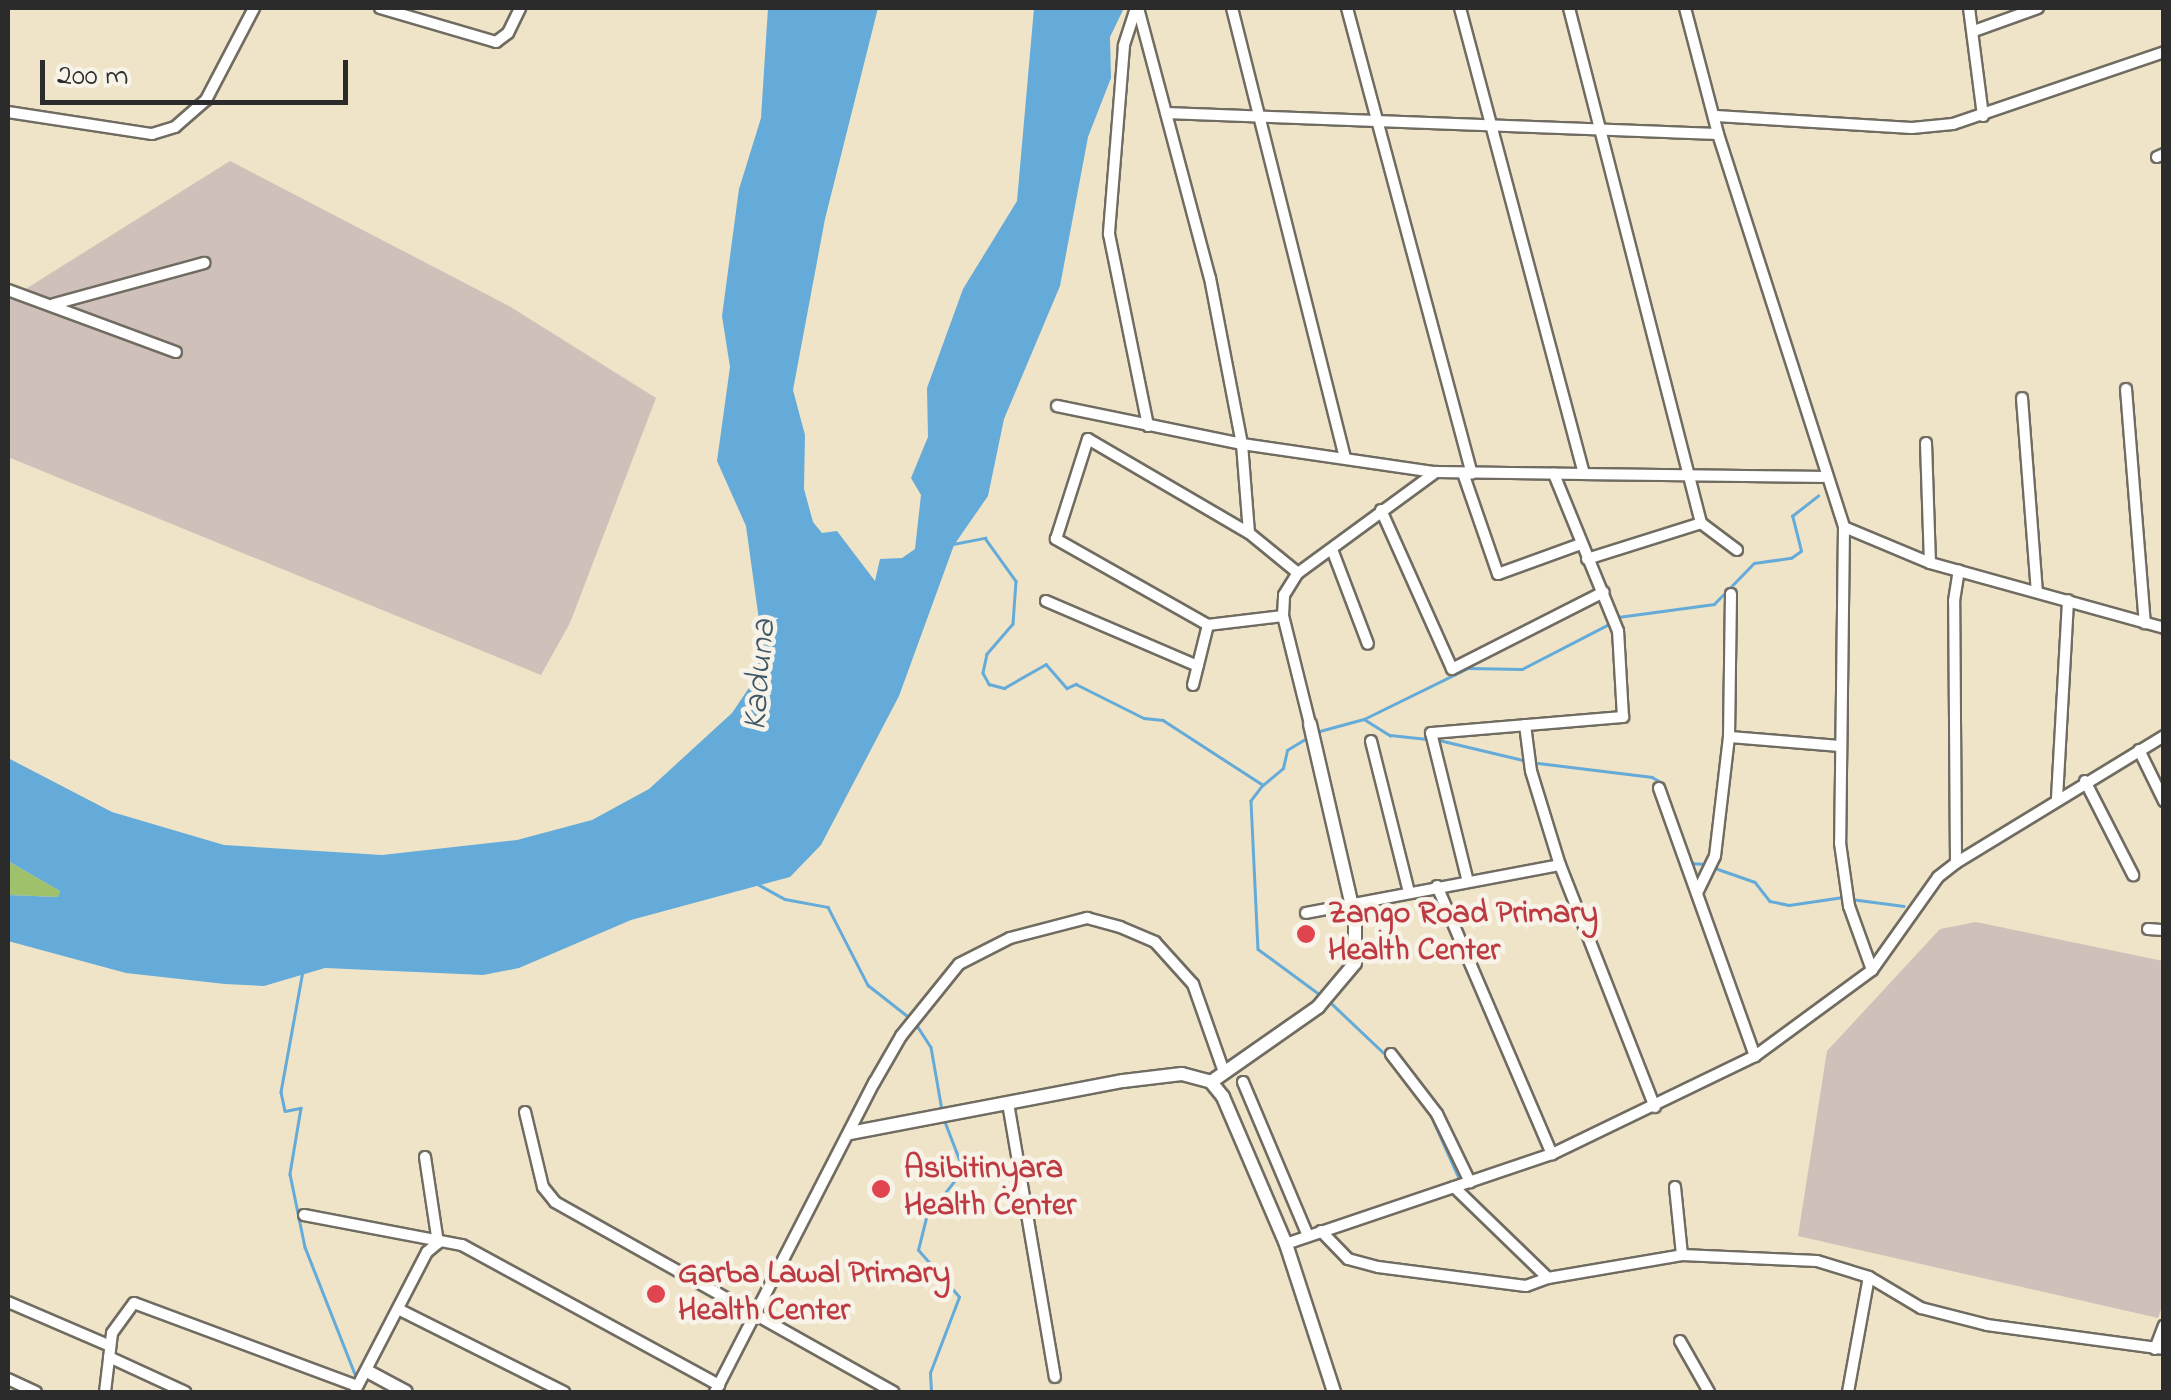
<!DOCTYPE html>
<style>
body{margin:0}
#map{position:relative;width:2171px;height:1400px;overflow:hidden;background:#efe4c7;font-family:"Indie Flower",sans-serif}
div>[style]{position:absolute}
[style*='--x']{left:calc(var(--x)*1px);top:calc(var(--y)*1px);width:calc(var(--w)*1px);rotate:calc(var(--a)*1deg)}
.industrial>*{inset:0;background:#cfc0ba}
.green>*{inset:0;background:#9fc16b}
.water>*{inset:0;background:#64abda}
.stream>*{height:2.5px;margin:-1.25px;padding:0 1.25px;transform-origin:1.25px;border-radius:1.25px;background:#64abda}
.roads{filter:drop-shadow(2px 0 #706c62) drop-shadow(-2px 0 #706c62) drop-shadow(0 2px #706c62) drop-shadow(0 -2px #706c62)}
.minor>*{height:10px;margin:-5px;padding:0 5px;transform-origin:5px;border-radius:5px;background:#fff}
.tertiary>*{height:12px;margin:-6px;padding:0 6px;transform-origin:6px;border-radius:6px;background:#fff}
.dots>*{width:28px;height:28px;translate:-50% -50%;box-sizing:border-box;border:5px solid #f7f3e8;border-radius:50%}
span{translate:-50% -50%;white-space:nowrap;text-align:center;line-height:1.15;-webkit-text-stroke:9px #f7f3e8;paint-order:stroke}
.health-label{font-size:32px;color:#be3a42;font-weight:700}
.left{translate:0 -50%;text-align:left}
.water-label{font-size:35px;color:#3f5868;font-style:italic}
.frame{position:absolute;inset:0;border:10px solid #2b2b2b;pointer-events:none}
.scale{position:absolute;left:40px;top:60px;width:308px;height:45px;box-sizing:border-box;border:5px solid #2b2b2b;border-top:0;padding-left:12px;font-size:30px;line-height:35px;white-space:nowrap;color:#2b2b2b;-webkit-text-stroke:8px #f7f3e8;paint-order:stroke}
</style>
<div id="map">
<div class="industrial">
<div style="clip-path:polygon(230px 161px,509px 306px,656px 398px,570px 623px,541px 675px,8px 457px,8px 300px)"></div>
<div style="clip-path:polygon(1976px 922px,2163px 961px,2164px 1301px,2158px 1318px,1798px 1236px,1827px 1051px,1940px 929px)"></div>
</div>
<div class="green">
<div style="clip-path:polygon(8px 861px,60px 891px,58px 897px,8px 895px)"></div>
</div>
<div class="water">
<div style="clip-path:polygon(768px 8px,878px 8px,825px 219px,793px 390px,805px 435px,804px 489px,813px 522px,822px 533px,837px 531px,875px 581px,880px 559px,902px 558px,915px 549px,921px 495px,911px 478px,928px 437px,927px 388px,963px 289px,1017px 201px,1034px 8px,1124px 8px,1110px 37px,1111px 78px,1088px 137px,1060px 286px,1004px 419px,988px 496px,954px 545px,899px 696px,821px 845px,790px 877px,631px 920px,519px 968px,483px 975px,325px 968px,264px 986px,225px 984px,126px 973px,8px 941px,8px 895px,58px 897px,60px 891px,8px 861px,8px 758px,112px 812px,224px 845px,382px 855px,517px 840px,592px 820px,649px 789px,732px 713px,755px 679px,762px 642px,746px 526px,717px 461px,730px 367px,722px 316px,739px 189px,761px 118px)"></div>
</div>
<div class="stream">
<div style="--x:953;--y:544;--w:33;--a:-11"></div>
<div style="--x:985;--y:538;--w:53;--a:54.2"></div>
<div style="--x:1016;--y:581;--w:43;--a:94"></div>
<div style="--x:1013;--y:624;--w:40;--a:131"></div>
<div style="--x:987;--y:654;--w:19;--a:102"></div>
<div style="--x:983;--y:673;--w:13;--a:61"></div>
<div style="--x:989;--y:684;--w:16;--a:15"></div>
<div style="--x:1004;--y:688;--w:48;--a:-29.7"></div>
<div style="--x:1046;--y:664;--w:32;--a:49"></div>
<div style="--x:1067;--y:688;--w:10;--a:-24"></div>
<div style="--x:1076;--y:684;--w:76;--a:26.6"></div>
<div style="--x:1144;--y:718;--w:19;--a:6"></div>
<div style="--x:1163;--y:720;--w:119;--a:33"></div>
<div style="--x:1263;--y:785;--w:26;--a:-40"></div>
<div style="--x:1283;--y:768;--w:18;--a:-77"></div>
<div style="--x:1287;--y:750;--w:26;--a:-31"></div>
<div style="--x:1618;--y:617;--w:97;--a:-7.7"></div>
<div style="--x:1714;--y:604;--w:57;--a:-45.7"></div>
<div style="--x:1754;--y:563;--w:37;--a:-8"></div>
<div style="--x:1791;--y:558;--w:12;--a:-35"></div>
<div style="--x:1801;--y:551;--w:36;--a:-104"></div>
<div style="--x:1792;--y:516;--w:33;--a:-38"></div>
<div style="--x:1364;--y:719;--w:31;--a:32"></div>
<div style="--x:1390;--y:735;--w:37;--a:6"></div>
<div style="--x:1316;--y:732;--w:50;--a:-15.2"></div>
<div style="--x:1364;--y:719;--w:116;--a:-26.1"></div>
<div style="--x:1468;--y:668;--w:54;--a:1.1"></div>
<div style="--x:1522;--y:669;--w:100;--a:-27.3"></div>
<div style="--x:1439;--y:740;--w:86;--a:13.4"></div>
<div style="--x:1538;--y:763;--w:115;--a:7"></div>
<div style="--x:1652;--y:777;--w:13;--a:29"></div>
<div style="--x:1663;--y:783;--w:37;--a:71"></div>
<div style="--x:1263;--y:785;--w:20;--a:127"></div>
<div style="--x:1251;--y:801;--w:148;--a:87.3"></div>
<div style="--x:1258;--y:949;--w:81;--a:36.4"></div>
<div style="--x:1689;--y:863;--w:17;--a:3"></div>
<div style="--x:1715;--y:868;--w:42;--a:19.3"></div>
<div style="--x:1755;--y:882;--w:24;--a:52"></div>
<div style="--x:1770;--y:901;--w:19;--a:12"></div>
<div style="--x:1789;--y:905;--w:56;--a:-8.3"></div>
<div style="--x:754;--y:882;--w:35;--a:29"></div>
<div style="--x:785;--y:899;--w:44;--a:10.5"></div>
<div style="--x:828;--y:907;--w:88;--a:62.9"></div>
<div style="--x:868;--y:985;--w:53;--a:38.2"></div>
<div style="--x:1851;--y:899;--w:53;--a:7.5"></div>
<div style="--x:303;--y:971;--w:123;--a:100.3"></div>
<div style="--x:281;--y:1092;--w:19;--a:78"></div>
<div style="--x:285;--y:1111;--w:16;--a:-11"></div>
<div style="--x:301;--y:1108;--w:67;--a:99.5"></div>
<div style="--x:290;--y:1174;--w:75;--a:78.4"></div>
<div style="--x:305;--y:1247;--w:142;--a:68.5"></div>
<div style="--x:1329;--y:1001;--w:81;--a:43.5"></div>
<div style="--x:916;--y:1024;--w:27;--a:57"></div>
<div style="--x:931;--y:1047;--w:64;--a:80.1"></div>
<div style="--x:1429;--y:1111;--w:73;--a:65.9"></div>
<div style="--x:931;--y:1392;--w:19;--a:-93"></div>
<div style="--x:930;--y:1373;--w:81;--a:-69.1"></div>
<div style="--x:959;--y:1297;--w:62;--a:-131.1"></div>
<div style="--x:918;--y:1250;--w:34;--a:-76"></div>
<div style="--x:926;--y:1217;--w:60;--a:-51.8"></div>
<div style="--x:963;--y:1170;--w:50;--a:-111"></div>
</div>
<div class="roads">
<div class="minor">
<div style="--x:380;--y:8;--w:121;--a:16.3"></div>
<div style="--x:496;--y:42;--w:15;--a:-37"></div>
<div style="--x:508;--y:33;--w:28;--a:-64"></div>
<div style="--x:1136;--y:8;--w:40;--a:108"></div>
<div style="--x:1124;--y:46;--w:189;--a:94.6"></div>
<div style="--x:1109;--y:234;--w:196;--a:78.5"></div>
<div style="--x:1138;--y:8;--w:279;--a:75.1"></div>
<div style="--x:1210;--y:278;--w:169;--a:79.1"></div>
<div style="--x:1242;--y:444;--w:89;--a:85.5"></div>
<div style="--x:1232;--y:8;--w:463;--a:75.9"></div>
<div style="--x:1347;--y:8;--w:482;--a:75"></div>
<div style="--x:1569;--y:8;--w:532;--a:75.62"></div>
<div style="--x:1701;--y:523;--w:45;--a:36.9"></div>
<div style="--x:1685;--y:8;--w:130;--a:75.3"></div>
<div style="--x:1718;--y:134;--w:413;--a:72.2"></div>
<div style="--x:1844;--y:527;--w:316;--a:90.7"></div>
<div style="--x:1840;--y:843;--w:64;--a:81.9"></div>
<div style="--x:1849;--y:906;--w:68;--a:70.2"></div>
<div style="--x:1969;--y:8;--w:109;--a:82.6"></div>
<div style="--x:1974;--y:31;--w:68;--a:-19.8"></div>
<div style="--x:8;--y:112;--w:146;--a:8.7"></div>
<div style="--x:152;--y:134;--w:24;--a:-17"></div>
<div style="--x:175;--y:127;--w:41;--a:-41.1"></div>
<div style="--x:206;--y:100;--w:104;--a:-62.4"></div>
<div style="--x:1166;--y:113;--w:552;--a:2.18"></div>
<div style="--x:1716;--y:116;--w:196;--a:3.5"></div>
<div style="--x:1912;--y:128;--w:41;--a:-5.6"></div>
<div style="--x:1953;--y:124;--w:223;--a:-18.8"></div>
<div style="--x:2157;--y:157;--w:8;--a:-23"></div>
<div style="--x:8;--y:290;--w:179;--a:20.3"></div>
<div style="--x:54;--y:304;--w:156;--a:-15.3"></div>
<div style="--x:2126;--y:389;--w:235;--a:85.4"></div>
<div style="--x:2022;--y:398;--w:194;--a:85.6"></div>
<div style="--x:1057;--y:406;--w:189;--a:11.6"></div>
<div style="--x:1242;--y:444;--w:195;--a:8.3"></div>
<div style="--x:1926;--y:443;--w:120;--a:88.1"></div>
<div style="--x:1463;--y:473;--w:107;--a:70.9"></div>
<div style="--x:1498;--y:574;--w:88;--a:-19.9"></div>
<div style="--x:1584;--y:474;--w:239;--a:0.7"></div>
<div style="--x:1381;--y:510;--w:174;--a:65.9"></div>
<div style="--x:1452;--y:669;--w:170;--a:-26.9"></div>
<div style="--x:1844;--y:527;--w:93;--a:22.7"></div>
<div style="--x:1930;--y:563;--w:243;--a:15.5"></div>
<div style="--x:1333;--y:552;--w:98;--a:69.2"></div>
<div style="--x:1587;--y:559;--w:120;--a:-17.5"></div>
<div style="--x:1046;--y:601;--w:165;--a:23.2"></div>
<div style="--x:1283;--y:616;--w:76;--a:173.2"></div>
<div style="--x:1208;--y:625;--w:175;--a:-150.5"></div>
<div style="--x:1056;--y:539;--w:105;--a:-72.3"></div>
<div style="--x:1088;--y:439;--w:186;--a:30.3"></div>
<div style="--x:1249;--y:533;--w:63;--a:39.2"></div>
<div style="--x:1193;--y:685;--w:62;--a:-76"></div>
<div style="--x:1310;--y:724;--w:111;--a:-104"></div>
<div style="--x:1283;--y:616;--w:21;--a:-87"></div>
<div style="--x:1284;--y:595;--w:26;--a:-58"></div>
<div style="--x:1298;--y:573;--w:171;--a:-36.2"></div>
<div style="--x:1436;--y:472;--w:148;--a:0.8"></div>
<div style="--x:1584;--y:474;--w:482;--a:-104.9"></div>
<div style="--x:1525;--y:725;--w:46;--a:82.6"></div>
<div style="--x:1531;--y:771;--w:98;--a:72.9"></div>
<div style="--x:1560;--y:865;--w:260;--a:68.6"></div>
<div style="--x:1729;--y:737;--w:109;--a:4.7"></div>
<div style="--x:1371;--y:741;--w:156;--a:75.9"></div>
<div style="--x:2139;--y:750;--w:57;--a:63.9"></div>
<div style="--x:2085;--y:781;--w:106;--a:62.9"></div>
<div style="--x:1659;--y:788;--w:285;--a:70.3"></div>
<div style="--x:2057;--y:798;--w:198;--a:-86.8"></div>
<div style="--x:1956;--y:863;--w:262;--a:-90.4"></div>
<div style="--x:1954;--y:601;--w:31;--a:-81"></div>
<div style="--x:1467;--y:878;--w:149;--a:-103.9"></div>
<div style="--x:1431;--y:733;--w:193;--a:-4.8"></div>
<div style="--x:1623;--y:717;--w:86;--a:-93.3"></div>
<div style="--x:1618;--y:631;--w:170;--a:-112.2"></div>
<div style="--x:1437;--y:886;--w:292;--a:66.8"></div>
<div style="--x:1697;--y:893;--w:41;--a:-64.1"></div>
<div style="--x:1715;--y:856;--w:120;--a:-83.3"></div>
<div style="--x:1729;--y:737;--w:143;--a:-89.2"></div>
<div style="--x:1306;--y:913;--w:258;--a:-10.7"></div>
<div style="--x:2148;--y:929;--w:16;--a:4"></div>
<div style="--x:1391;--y:1054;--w:76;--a:52.5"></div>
<div style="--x:1437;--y:1114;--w:76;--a:64.1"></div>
<div style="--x:1243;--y:1082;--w:167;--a:67.1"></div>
<div style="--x:1008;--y:1103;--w:278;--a:80.3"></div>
<div style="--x:525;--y:1112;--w:77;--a:76.5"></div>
<div style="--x:543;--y:1187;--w:19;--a:51"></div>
<div style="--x:555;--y:1202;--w:388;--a:29.3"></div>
<div style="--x:425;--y:1157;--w:87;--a:81.4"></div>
<div style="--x:1454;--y:1187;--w:131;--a:44.1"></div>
<div style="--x:1548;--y:1278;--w:136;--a:-9.7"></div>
<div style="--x:1682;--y:1255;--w:135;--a:2.5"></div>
<div style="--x:1817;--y:1261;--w:54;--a:17.1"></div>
<div style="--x:1869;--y:1277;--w:61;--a:30.8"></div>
<div style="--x:1921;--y:1308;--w:68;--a:14.4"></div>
<div style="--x:1987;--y:1325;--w:179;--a:7.7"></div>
<div style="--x:1675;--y:1187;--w:68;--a:84.1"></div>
<div style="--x:304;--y:1215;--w:161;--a:10.8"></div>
<div style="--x:462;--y:1245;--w:293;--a:28.6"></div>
<div style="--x:1321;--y:1231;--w:39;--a:46"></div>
<div style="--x:1348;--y:1259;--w:31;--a:15"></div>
<div style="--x:1378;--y:1267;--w:149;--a:7.3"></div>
<div style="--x:1526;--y:1286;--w:23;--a:-20"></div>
<div style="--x:1286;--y:1244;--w:281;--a:-18.7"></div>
<div style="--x:1552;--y:1154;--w:225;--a:-25.8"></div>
<div style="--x:1755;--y:1056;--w:145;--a:-36.3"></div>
<div style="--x:1872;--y:970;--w:114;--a:-54.6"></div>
<div style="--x:1938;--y:877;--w:23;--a:-38"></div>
<div style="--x:1956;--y:863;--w:244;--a:-31.4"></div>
<div style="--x:8;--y:1302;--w:111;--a:23.3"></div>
<div style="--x:398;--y:1309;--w:186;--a:26.6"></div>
<div style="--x:1680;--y:1341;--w:59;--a:60.4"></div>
<div style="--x:2155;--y:1349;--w:25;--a:-69"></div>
<div style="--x:109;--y:1357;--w:84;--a:24.7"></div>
<div style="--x:8;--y:1379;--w:31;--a:25"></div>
<div style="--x:356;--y:1389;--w:154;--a:-62.6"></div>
<div style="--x:427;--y:1252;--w:14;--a:-39"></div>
<div style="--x:105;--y:1392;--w:59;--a:-83.2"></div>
<div style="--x:112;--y:1333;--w:37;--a:-54"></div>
<div style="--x:134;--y:1303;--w:238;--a:20.4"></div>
<div style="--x:715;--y:1392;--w:348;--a:-62.8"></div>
<div style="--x:874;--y:1083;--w:54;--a:-60.1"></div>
<div style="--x:901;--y:1036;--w:92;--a:-51.1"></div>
<div style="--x:959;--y:964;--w:57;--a:-27"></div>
<div style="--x:1010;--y:938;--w:80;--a:-14.6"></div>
<div style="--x:1087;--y:918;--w:34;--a:15"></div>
<div style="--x:1120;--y:927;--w:38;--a:23"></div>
<div style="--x:1155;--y:942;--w:57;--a:47.9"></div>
<div style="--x:1193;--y:984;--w:93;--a:70.6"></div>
<div style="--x:1848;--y:1392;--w:117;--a:-79.7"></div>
</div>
<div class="tertiary">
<div style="--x:1211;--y:1082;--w:131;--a:-35"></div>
<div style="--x:1318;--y:1007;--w:57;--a:-49.9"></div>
<div style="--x:1355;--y:963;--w:44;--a:-90"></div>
<div style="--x:1355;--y:919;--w:200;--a:-103"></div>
<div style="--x:850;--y:1133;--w:278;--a:-10.8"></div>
<div style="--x:1123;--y:1081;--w:59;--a:-6.8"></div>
<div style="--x:1182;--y:1074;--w:30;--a:15"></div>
<div style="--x:1211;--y:1082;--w:19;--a:51"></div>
<div style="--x:1223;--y:1097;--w:160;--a:66.8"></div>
<div style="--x:1286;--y:1244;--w:156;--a:72"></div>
<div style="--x:367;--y:1371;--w:44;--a:28.3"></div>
</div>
</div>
<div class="dots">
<div style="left:1306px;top:934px;background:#e0444e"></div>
<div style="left:881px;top:1189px;background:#e0444e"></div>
<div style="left:656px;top:1294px;background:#e0444e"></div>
</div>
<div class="health-label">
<span class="left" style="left:1328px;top:934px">Zango Road Primary<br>Health Center</span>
<span class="left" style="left:904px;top:1189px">Asibitinyara<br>Health Center</span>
<span class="left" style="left:678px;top:1294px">Garba Lawal Primary<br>Health Center</span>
</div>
<div class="water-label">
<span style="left:761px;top:675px;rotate:-85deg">Kaduna</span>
</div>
<div class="frame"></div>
<div class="scale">200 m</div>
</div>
